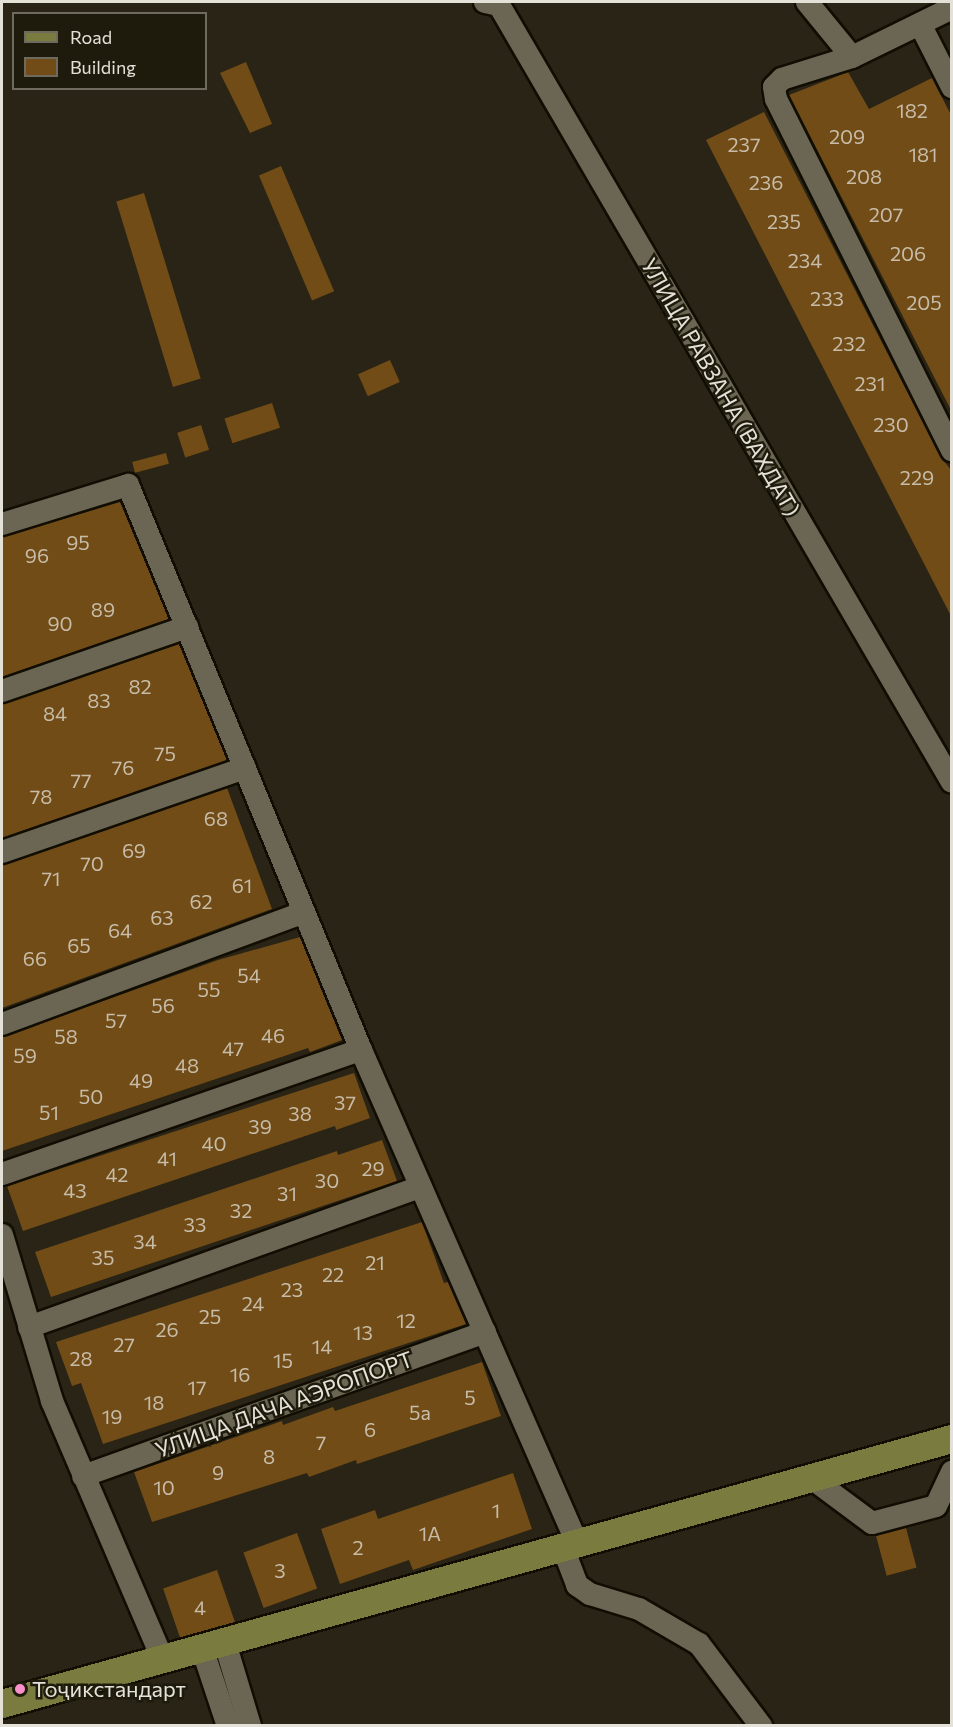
<!DOCTYPE html>
<meta charset="utf-8">
<style>
body{margin:0}
#map{position:relative;width:953px;height:1727px;overflow:hidden;background:#292415;font-family:Commissioner,sans-serif}
div>[style]{position:absolute}
[style*='--x']{left:calc(var(--x)*1px);top:calc(var(--y)*1px);width:calc(var(--w)*1px);rotate:calc(var(--a)*1deg)}
.building>*{inset:0;background:#714c16;transform-origin:0 0}
.roads{filter:drop-shadow(2px 0 #110d02) drop-shadow(-2px 0 #110d02) drop-shadow(0 2px #110d02) drop-shadow(0 -2px #110d02)}
.minor>*{height:22px;margin:-11px;padding:0 11px;transform-origin:11px;border-radius:11px;background:#6b6654}
.major>*{height:28px;margin:-14px;padding:0 14px;transform-origin:14px;border-radius:14px;background:#797c3e}
.dots>*{width:16px;height:16px;translate:-50% -50%;box-sizing:border-box;border:3px solid #1f1b0c;border-radius:50%}
span{translate:-50% -50%;white-space:nowrap;text-align:center;line-height:1.15;-webkit-text-stroke:5px #1f1b0c;paint-order:stroke}
.number-label{font-size:20px;color:#c7bca8}
.number-label span{-webkit-text-stroke-width:0}
.street-label{font-size:22px;color:#e4e2d8}
.poi-label{font-size:22px;color:#e4e2d8}
.left{translate:0 -50%;text-align:left}
.frame{position:absolute;inset:0;border:3px solid #e4e2d8;pointer-events:none}
.legend{position:absolute;left:12px;top:12px;width:195px;height:78px;box-sizing:border-box;background:#1f1b0c;border:2px solid #6e6b5e;margin:0;padding:8px 10px;list-style:none;font-size:18px;color:#e4e2d8}
.legend li{display:flex;align-items:center;gap:12px;height:30px}
.legend b{width:30px;border:2px solid #6e6b5e}
</style>
<div id="map">
<div class="building">
<div style="clip-path:polygon(246px 62px,272px 124px,250px 133px,220px 73px)"></div>
<div style="clip-path:polygon(848px 72px,869px 109px,932px 78px,950px 113px,951px 410px,789px 95px)"></div>
<div style="clip-path:polygon(764px 112px,940px 456px,951px 470px,951px 616px,706px 140px)"></div>
<div style="left:281px;top:166px;width:136px;height:24px;rotate:67deg"></div>
<div style="left:144px;top:193px;width:194px;height:29px;rotate:73deg"></div>
<div style="left:390px;top:360px;width:24px;height:35px;rotate:66deg"></div>
<div style="left:272px;top:403px;width:26px;height:50px;rotate:72deg"></div>
<div style="left:201px;top:425px;width:26px;height:25px;rotate:72deg"></div>
<div style="left:166px;top:453px;width:11px;height:35px;rotate:75deg"></div>
<div style="clip-path:polygon(120px 502px,169px 619px,2px 677px,2px 537px)"></div>
<div style="clip-path:polygon(179px 644px,227px 760px,2px 838px,2px 704px)"></div>
<div style="clip-path:polygon(227px 788px,272px 909px,2px 1008px,2px 865px)"></div>
<div style="clip-path:polygon(300px 937px,342px 1040px,310px 1052px,308px 1048px,2px 1151px,2px 1037px,218px 960px)"></div>
<div style="clip-path:polygon(354px 1073px,370px 1118px,336px 1130px,335px 1126px,23px 1231px,7px 1186px)"></div>
<div style="clip-path:polygon(382px 1140px,397px 1181px,51px 1297px,35px 1252px,337px 1151px,338px 1155px)"></div>
<div style="clip-path:polygon(422px 1222px,444px 1283px,448px 1282px,466px 1324px,103px 1444px,81px 1383px,72px 1386px,56px 1342px)"></div>
<div style="clip-path:polygon(482px 1362px,501px 1416px,357px 1464px,356px 1460px,309px 1477px,307px 1473px,152px 1522px,134px 1472px,282px 1421px,283px 1425px,333px 1407px,335px 1411px)"></div>
<div style="clip-path:polygon(513px 1473px,532px 1529px,413px 1570px,409px 1560px,340px 1584px,321px 1529px,375px 1510px,378px 1519px)"></div>
<div style="left:906px;top:1528px;width:41px;height:31px;rotate:75deg"></div>
<div style="left:297px;top:1533px;width:59px;height:57px;rotate:70deg"></div>
<div style="left:217px;top:1570px;width:55px;height:57px;rotate:71deg"></div>
</div>
<div class="roads">
<div class="minor">
<div style="--x:485;--y:2;--w:14;--a:12"></div>
<div style="--x:499;--y:5;--w:899;--a:59.76"></div>
<div style="--x:807;--y:2;--w:71;--a:50.7"></div>
<div style="--x:952;--y:8;--w:111;--a:153.9"></div>
<div style="--x:852;--y:57;--w:73;--a:162.6"></div>
<div style="--x:782;--y:79;--w:11;--a:135"></div>
<div style="--x:774;--y:87;--w:12;--a:81"></div>
<div style="--x:776;--y:99;--w:393;--a:63.4"></div>
<div style="--x:920;--y:24;--w:71;--a:63.1"></div>
<div style="--x:2;--y:524;--w:132;--a:-17.2"></div>
<div style="--x:128;--y:485;--w:611;--a:67.59"></div>
<div style="--x:361;--y:1050;--w:538;--a:66.34"></div>
<div style="--x:2;--y:691;--w:196;--a:-19.1"></div>
<div style="--x:2;--y:852;--w:257;--a:-19.1"></div>
<div style="--x:2;--y:1024;--w:322;--a:-20.3"></div>
<div style="--x:2;--y:1174;--w:380;--a:-19.1"></div>
<div style="--x:2;--y:1235;--w:173;--a:73.2"></div>
<div style="--x:52;--y:1401;--w:282;--a:66.8"></div>
<div style="--x:29;--y:1327;--w:416;--a:-19.7"></div>
<div style="--x:83;--y:1476;--w:427;--a:-19.7"></div>
<div style="--x:810;--y:1477;--w:77;--a:36.6"></div>
<div style="--x:872;--y:1523;--w:66;--a:-14.9"></div>
<div style="--x:936;--y:1506;--w:38;--a:-65"></div>
<div style="--x:563;--y:1548;--w:40;--a:69"></div>
<div style="--x:577;--y:1585;--w:16;--a:35"></div>
<div style="--x:590;--y:1594;--w:51;--a:17"></div>
<div style="--x:639;--y:1609;--w:69;--a:30.3"></div>
<div style="--x:699;--y:1644;--w:103;--a:52.9"></div>
<div style="--x:225;--y:1643;--w:87;--a:73.2"></div>
<div style="--x:203;--y:1651;--w:79;--a:71.6"></div>
</div>
<div class="major">
<div style="--x:2;--y:1704;--w:986;--a:-15.59"></div>
</div>
</div>
<div class="dots">
<div style="left:20px;top:1689px;background:#f890cb"></div>
</div>
<div class="number-label">
<span style="left:912px;top:110px">182</span>
<span style="left:847px;top:136px">209</span>
<span style="left:744px;top:144px">237</span>
<span style="left:923px;top:154px">181</span>
<span style="left:864px;top:176px">208</span>
<span style="left:766px;top:182px">236</span>
<span style="left:886px;top:214px">207</span>
<span style="left:784px;top:221px">235</span>
<span style="left:908px;top:253px">206</span>
<span style="left:805px;top:260px">234</span>
<span style="left:827px;top:298px">233</span>
<span style="left:924px;top:302px">205</span>
<span style="left:849px;top:343px">232</span>
<span style="left:870px;top:383px">231</span>
<span style="left:891px;top:424px">230</span>
<span style="left:917px;top:477px">229</span>
<span style="left:78px;top:542px">95</span>
<span style="left:37px;top:555px">96</span>
<span style="left:103px;top:609px">89</span>
<span style="left:60px;top:623px">90</span>
<span style="left:140px;top:686px">82</span>
<span style="left:99px;top:700px">83</span>
<span style="left:55px;top:713px">84</span>
<span style="left:165px;top:753px">75</span>
<span style="left:123px;top:767px">76</span>
<span style="left:81px;top:780px">77</span>
<span style="left:41px;top:796px">78</span>
<span style="left:216px;top:818px">68</span>
<span style="left:134px;top:850px">69</span>
<span style="left:92px;top:863px">70</span>
<span style="left:51px;top:878px">71</span>
<span style="left:242px;top:885px">61</span>
<span style="left:201px;top:901px">62</span>
<span style="left:162px;top:917px">63</span>
<span style="left:120px;top:930px">64</span>
<span style="left:79px;top:945px">65</span>
<span style="left:35px;top:958px">66</span>
<span style="left:249px;top:975px">54</span>
<span style="left:209px;top:989px">55</span>
<span style="left:163px;top:1005px">56</span>
<span style="left:116px;top:1020px">57</span>
<span style="left:273px;top:1035px">46</span>
<span style="left:66px;top:1036px">58</span>
<span style="left:233px;top:1048px">47</span>
<span style="left:25px;top:1055px">59</span>
<span style="left:187px;top:1065px">48</span>
<span style="left:141px;top:1080px">49</span>
<span style="left:91px;top:1096px">50</span>
<span style="left:345px;top:1102px">37</span>
<span style="left:49px;top:1112px">51</span>
<span style="left:300px;top:1113px">38</span>
<span style="left:260px;top:1126px">39</span>
<span style="left:214px;top:1143px">40</span>
<span style="left:167px;top:1158px">41</span>
<span style="left:373px;top:1168px">29</span>
<span style="left:117px;top:1174px">42</span>
<span style="left:327px;top:1180px">30</span>
<span style="left:75px;top:1190px">43</span>
<span style="left:287px;top:1193px">31</span>
<span style="left:241px;top:1210px">32</span>
<span style="left:195px;top:1224px">33</span>
<span style="left:145px;top:1241px">34</span>
<span style="left:103px;top:1257px">35</span>
<span style="left:375px;top:1262px">21</span>
<span style="left:333px;top:1274px">22</span>
<span style="left:292px;top:1289px">23</span>
<span style="left:253px;top:1303px">24</span>
<span style="left:210px;top:1316px">25</span>
<span style="left:406px;top:1320px">12</span>
<span style="left:167px;top:1329px">26</span>
<span style="left:363px;top:1332px">13</span>
<span style="left:124px;top:1344px">27</span>
<span style="left:322px;top:1346px">14</span>
<span style="left:81px;top:1358px">28</span>
<span style="left:283px;top:1360px">15</span>
<span style="left:240px;top:1374px">16</span>
<span style="left:197px;top:1387px">17</span>
<span style="left:470px;top:1397px">5</span>
<span style="left:154px;top:1402px">18</span>
<span style="left:420px;top:1412px">5а</span>
<span style="left:112px;top:1416px">19</span>
<span style="left:370px;top:1429px">6</span>
<span style="left:321px;top:1442px">7</span>
<span style="left:269px;top:1456px">8</span>
<span style="left:218px;top:1472px">9</span>
<span style="left:164px;top:1487px">10</span>
<span style="left:496px;top:1510px">1</span>
<span style="left:430px;top:1533px">1А</span>
<span style="left:358px;top:1547px">2</span>
<span style="left:280px;top:1570px">3</span>
<span style="left:200px;top:1607px">4</span>
</div>
<div class="street-label">
<span style="left:721px;top:387px;rotate:60deg">УЛИЦА РАВЗАНА (ВАХДАТ)</span>
<span style="left:284px;top:1404px;rotate:-20deg">УЛИЦА ДАЧА АЭРОПОРТ</span>
</div>
<div class="poi-label">
<span class="left" style="left:32px;top:1689px">Тоҷикстандарт</span>
</div>
<div class="frame"></div>
<ul class="legend">
<li><b style="height:8px;background:#797c3e"></b>Road</li>
<li><b style="height:16px;background:#714c16"></b>Building</li>
</ul>
</div>
